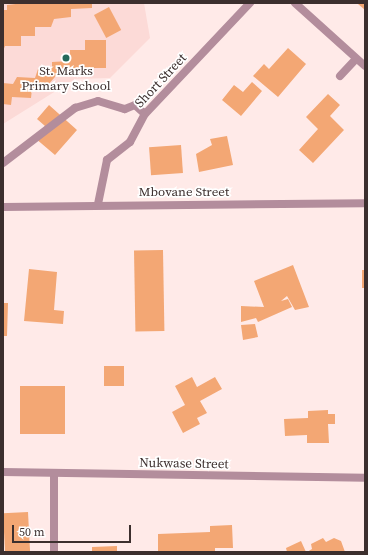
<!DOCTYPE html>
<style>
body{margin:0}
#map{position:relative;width:368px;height:555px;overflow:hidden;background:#ffeae8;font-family:"Source Serif 4",serif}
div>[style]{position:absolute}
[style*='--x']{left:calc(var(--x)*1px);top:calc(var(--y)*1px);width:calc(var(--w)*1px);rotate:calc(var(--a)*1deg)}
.built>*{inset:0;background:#fcdad7}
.building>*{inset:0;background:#f3a774;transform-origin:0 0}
.service>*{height:8px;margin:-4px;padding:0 4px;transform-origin:4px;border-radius:4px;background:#b38d9c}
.minor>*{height:8px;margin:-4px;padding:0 4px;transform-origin:4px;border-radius:4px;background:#b38d9c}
.tertiary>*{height:8px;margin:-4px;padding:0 4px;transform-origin:4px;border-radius:4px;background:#b38d9c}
.dots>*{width:11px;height:11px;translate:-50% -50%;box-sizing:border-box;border:2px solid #fff;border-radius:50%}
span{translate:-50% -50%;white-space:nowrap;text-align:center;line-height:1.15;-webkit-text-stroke:3.5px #fff;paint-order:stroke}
.poi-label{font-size:13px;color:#3c2f2e}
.street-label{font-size:13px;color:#3c2f2e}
.frame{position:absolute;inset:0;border:4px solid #3c2f2e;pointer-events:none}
.scale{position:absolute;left:12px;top:525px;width:119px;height:18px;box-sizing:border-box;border:2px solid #3c2f2e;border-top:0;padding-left:5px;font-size:12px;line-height:14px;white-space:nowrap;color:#3c2f2e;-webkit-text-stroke:3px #fff;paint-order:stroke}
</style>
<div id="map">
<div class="built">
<div style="clip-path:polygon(3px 3px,144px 3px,150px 38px,110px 78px,75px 79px,3px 124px)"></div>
</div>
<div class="building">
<div style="clip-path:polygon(24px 3px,92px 3px,92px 8px,71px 9px,71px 17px,54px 19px,51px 27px,35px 27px,35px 36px,21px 36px,21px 46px,5px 46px,3px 51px,3px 10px,7px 10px,7px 5px)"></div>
<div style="clip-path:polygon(358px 3px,365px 3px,365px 10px,358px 4px)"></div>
<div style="left:109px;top:7px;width:26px;height:17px;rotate:62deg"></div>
<div style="clip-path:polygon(85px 40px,106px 40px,106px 68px,63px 68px,46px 87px,32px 89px,31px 98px,12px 97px,11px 105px,3px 104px,3px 83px,13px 84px,17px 77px,35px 78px,38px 69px,52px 68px,52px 62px,70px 61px,70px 50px,85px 50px)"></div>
<div style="clip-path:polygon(288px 48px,306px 64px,278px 97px,253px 76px,264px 64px,269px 69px)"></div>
<div style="clip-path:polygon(252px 82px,262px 91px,241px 116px,222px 100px,234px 85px,243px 92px)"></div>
<div style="clip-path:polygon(328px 94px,340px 105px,330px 116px,344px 130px,313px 163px,299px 150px,318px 129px,306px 117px)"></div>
<div style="clip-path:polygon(49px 105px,77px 130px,55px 155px,35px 138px,45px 126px,37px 119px)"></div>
<div style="clip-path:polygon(227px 136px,233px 165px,199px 172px,196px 154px,212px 145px,210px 139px)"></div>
<div style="left:181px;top:145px;width:28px;height:32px;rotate:86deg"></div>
<div style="left:163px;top:250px;width:81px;height:29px;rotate:89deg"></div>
<div style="clip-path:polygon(293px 265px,309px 307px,295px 310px,287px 296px,281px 301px,288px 299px,292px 307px,258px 322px,256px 318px,241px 322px,241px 306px,264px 307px,254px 281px)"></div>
<div style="clip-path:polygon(29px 269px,57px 272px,54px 310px,64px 311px,63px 324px,24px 321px)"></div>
<div style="left:362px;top:270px;width:3px;height:18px"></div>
<div style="clip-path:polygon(3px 303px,8px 303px,7px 336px,3px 336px)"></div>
<div style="clip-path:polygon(255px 324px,258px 337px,243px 340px,241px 325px)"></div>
<div style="left:104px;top:366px;width:20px;height:20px"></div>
<div style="clip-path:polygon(192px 377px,197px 387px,215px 377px,222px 389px,200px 401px,207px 413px,197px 418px,200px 424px,183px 433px,172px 412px,185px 405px,175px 386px)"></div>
<div style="left:20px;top:386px;width:45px;height:48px"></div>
<div style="clip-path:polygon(328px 410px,328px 414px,335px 414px,335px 424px,328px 424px,329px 443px,307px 443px,307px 435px,285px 436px,284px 419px,308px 418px,308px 411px)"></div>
<div style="left:28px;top:512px;width:40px;height:25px;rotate:87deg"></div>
<div style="clip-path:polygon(232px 525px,233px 548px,215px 548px,215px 552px,158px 552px,158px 534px,210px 532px,210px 526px)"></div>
<div style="clip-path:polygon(323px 538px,326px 542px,334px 538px,341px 541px,345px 552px,307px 552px,312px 549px,311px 544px)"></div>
<div style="clip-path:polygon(301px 541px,306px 552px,287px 552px,286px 548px)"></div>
<div style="clip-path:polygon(117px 546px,117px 552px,92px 552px,92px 547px)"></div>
</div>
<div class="service">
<div style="--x:340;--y:76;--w:23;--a:-47"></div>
<div style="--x:3;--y:163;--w:91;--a:-37.4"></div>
<div style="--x:75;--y:108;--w:24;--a:-17"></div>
<div style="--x:98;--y:101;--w:28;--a:17"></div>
<div style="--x:125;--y:109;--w:11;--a:-22"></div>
<div style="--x:135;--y:105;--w:13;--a:42"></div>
<div style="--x:54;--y:552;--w:77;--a:-90"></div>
</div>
<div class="minor">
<div style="--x:295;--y:3;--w:94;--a:42"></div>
<div style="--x:98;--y:204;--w:45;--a:-78.4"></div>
<div style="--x:107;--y:160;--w:29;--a:-38"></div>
<div style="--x:130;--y:142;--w:32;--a:-62"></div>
<div style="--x:145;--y:114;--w:153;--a:-46.6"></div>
<div style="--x:3;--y:472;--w:362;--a:0.9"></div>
</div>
<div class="tertiary">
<div style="--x:3;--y:207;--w:362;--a:-0.6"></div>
</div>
<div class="dots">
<div style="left:66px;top:58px;background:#246a5d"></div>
</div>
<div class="poi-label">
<span style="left:66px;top:79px">St. Marks<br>Primary School</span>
</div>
<div class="street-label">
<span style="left:161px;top:81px;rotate:-47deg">Short Street</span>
<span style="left:184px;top:192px">Mbovane Street</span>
<span style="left:184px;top:464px;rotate:1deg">Nukwase Street</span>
</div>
<div class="frame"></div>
<div class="scale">50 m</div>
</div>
